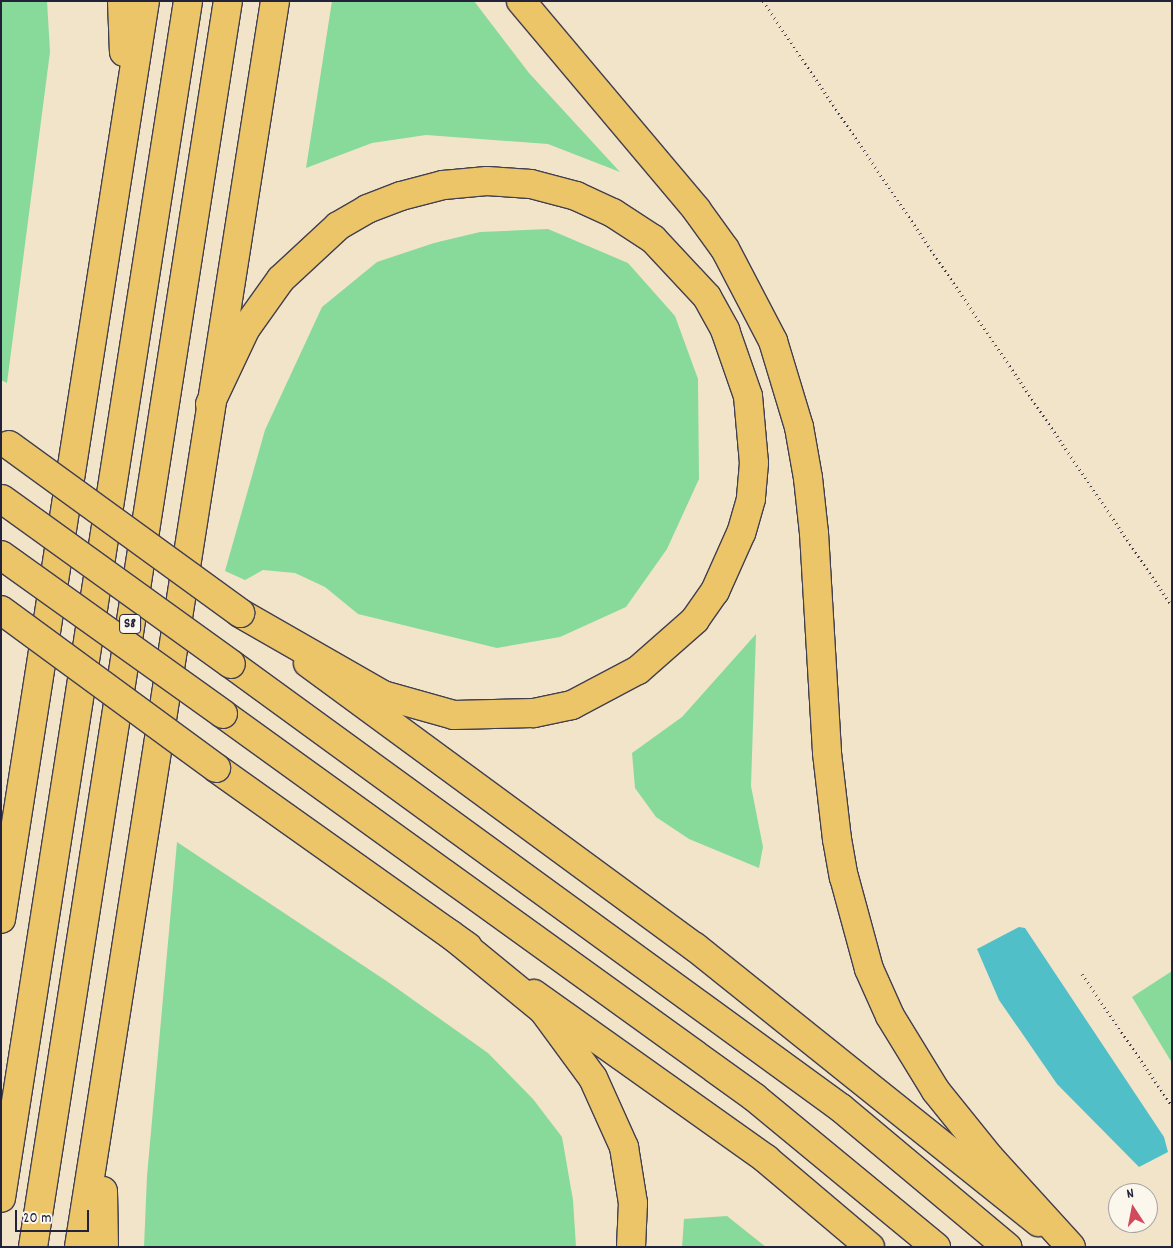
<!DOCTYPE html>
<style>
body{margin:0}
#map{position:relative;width:1173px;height:1248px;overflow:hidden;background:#f2e4c8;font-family:Dekko,sans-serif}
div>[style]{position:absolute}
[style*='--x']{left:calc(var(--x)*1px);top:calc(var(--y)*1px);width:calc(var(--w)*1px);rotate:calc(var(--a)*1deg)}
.green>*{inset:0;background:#88da9b}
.water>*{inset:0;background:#51bfc7}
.path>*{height:3px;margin-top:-1.5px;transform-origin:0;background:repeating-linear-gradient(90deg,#413f50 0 1px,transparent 0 5px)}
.roads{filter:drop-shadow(1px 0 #413f50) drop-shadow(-1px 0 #413f50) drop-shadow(0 1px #413f50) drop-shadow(0 -1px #413f50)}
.major>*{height:28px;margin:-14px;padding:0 14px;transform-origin:14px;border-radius:14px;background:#edc569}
.highway>*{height:28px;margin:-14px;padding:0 14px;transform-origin:14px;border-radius:14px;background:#edc569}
.bridges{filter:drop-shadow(1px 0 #413f50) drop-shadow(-1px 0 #413f50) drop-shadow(0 1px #413f50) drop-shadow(0 -1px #413f50)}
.major-bridge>*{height:28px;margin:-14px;padding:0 14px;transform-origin:14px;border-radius:14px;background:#edc569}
span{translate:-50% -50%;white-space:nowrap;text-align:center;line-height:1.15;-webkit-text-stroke:4px #fbf7ec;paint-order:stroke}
.shield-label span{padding:1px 4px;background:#fbf7ec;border:1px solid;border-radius:4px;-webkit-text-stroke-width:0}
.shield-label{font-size:14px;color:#22223b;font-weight:700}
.frame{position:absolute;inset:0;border:2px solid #22223b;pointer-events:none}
.north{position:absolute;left:1108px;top:1183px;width:50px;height:50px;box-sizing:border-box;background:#fbf7ec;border:1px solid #a4a2a5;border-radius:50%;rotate:349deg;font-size:14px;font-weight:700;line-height:20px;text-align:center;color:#22223b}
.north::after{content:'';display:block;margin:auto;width:18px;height:22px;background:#d1495b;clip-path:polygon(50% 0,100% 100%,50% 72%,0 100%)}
.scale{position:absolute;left:15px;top:1210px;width:74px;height:22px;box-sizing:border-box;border:2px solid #22223b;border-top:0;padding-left:6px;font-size:15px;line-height:18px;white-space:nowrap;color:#22223b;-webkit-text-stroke:4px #fbf7ec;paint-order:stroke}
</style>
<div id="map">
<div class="green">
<div style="clip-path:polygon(1px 1px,47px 1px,50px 52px,7px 383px,1px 380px)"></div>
<div style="clip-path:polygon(332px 1px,474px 1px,529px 73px,620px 172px,548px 144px,426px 135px,372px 143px,306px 168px)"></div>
<div style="clip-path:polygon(548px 229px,628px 263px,675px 316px,698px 379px,699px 479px,667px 549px,626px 607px,560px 637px,497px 648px,358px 614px,325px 587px,295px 573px,263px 570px,245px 580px,225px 571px,265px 430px,322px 307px,377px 262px,434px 243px,480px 232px)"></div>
<div style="clip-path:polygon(756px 634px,751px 786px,763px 847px,759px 868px,689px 839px,656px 817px,635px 788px,632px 753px,682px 717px)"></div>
<div style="clip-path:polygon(177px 842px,388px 982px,488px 1053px,533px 1099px,562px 1137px,573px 1200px,576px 1247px,144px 1247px,147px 1176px)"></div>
<div style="clip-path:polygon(1172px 971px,1172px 1063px,1132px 997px)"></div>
<div style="clip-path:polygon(727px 1216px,766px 1247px,682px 1247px,684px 1219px)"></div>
</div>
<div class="water">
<div style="clip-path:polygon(1019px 927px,1025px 928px,1164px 1137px,1168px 1152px,1139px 1167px,1057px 1084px,999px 1000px,977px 949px)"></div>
</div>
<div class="path">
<div style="--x:763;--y:1;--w:730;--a:55.94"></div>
<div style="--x:1082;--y:974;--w:160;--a:55.7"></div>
</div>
<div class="roads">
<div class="major">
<div style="--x:308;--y:663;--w:480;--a:36.3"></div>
<div style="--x:695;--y:947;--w:440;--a:38.7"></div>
<div style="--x:231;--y:664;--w:754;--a:36.05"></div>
<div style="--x:841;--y:1108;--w:217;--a:39.9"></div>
<div style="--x:223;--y:714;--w:655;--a:35.8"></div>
<div style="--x:754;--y:1097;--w:236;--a:39.5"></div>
<div style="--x:216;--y:768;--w:309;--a:35.4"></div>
<div style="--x:534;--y:994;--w:285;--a:35.4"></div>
<div style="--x:766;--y:1159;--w:136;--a:40.2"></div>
</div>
<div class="highway">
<div style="--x:122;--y:1;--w:51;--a:87.8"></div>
<div style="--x:521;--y:1;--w:272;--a:49.9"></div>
<div style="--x:696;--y:209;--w:49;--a:54.1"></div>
<div style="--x:725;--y:249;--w:104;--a:62.4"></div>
<div style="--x:773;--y:341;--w:90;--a:73.2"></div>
<div style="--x:799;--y:427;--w:52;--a:80"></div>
<div style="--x:808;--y:478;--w:55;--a:83.8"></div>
<div style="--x:814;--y:533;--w:220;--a:86.6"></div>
<div style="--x:827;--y:753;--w:87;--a:83.4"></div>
<div style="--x:837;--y:839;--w:39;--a:80"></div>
<div style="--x:844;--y:877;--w:95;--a:74.8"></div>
<div style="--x:869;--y:969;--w:51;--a:65.9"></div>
<div style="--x:890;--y:1016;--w:88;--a:58.5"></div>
<div style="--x:936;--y:1091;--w:86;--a:51.1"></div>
<div style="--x:990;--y:1158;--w:120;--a:47.7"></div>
<div style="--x:210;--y:404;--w:84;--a:-64.7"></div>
<div style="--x:246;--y:328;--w:60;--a:-54.5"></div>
<div style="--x:281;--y:279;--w:78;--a:-42.9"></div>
<div style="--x:338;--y:226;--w:34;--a:-30"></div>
<div style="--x:367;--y:209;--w:36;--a:-21"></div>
<div style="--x:401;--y:196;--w:43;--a:-14.7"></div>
<div style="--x:443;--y:185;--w:44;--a:-5.2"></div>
<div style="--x:487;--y:181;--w:44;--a:3.9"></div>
<div style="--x:531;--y:184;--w:47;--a:14.9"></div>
<div style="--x:576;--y:196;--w:41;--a:24.7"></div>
<div style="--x:613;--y:213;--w:48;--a:33"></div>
<div style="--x:653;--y:239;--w:79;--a:47"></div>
<div style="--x:707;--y:297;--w:38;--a:61"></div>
<div style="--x:725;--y:330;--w:70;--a:70.8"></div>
<div style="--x:748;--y:396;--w:67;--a:84.9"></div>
<div style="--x:754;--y:463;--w:36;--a:95"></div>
<div style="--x:751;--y:499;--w:35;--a:106"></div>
<div style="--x:741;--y:533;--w:64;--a:114.1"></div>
<div style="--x:715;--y:591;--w:35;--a:125"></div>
<div style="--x:695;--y:620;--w:76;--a:138.7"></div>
<div style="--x:638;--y:670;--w:75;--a:152.1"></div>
<div style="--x:572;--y:705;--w:40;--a:168"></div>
<div style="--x:533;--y:713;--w:79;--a:178.5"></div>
<div style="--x:454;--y:715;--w:74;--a:-164.3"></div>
<div style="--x:383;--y:695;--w:165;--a:-150.2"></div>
<div style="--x:1;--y:919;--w:929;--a:-81.09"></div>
<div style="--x:450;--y:934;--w:120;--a:39.3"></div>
<div style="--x:543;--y:1010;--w:84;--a:53.7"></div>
<div style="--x:593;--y:1078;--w:76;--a:65.8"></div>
<div style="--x:624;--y:1147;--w:57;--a:80.9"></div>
<div style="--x:633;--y:1203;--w:44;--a:92.6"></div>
<div style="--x:103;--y:1191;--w:56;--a:89"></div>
<div style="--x:1;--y:1198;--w:1212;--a:-81.12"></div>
<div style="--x:33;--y:1247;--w:1261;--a:-81.11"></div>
<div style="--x:79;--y:1247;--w:1261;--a:-81.06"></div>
</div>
</div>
<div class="bridges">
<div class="major-bridge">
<div style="--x:9;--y:445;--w:286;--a:36"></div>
<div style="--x:2;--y:499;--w:282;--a:35.8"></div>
<div style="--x:1;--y:555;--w:273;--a:35.6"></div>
<div style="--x:1;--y:610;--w:267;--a:36.3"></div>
</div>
</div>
<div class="shield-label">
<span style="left:130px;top:624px">S8</span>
</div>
<div class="frame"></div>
<div class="north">N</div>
<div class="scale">20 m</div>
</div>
